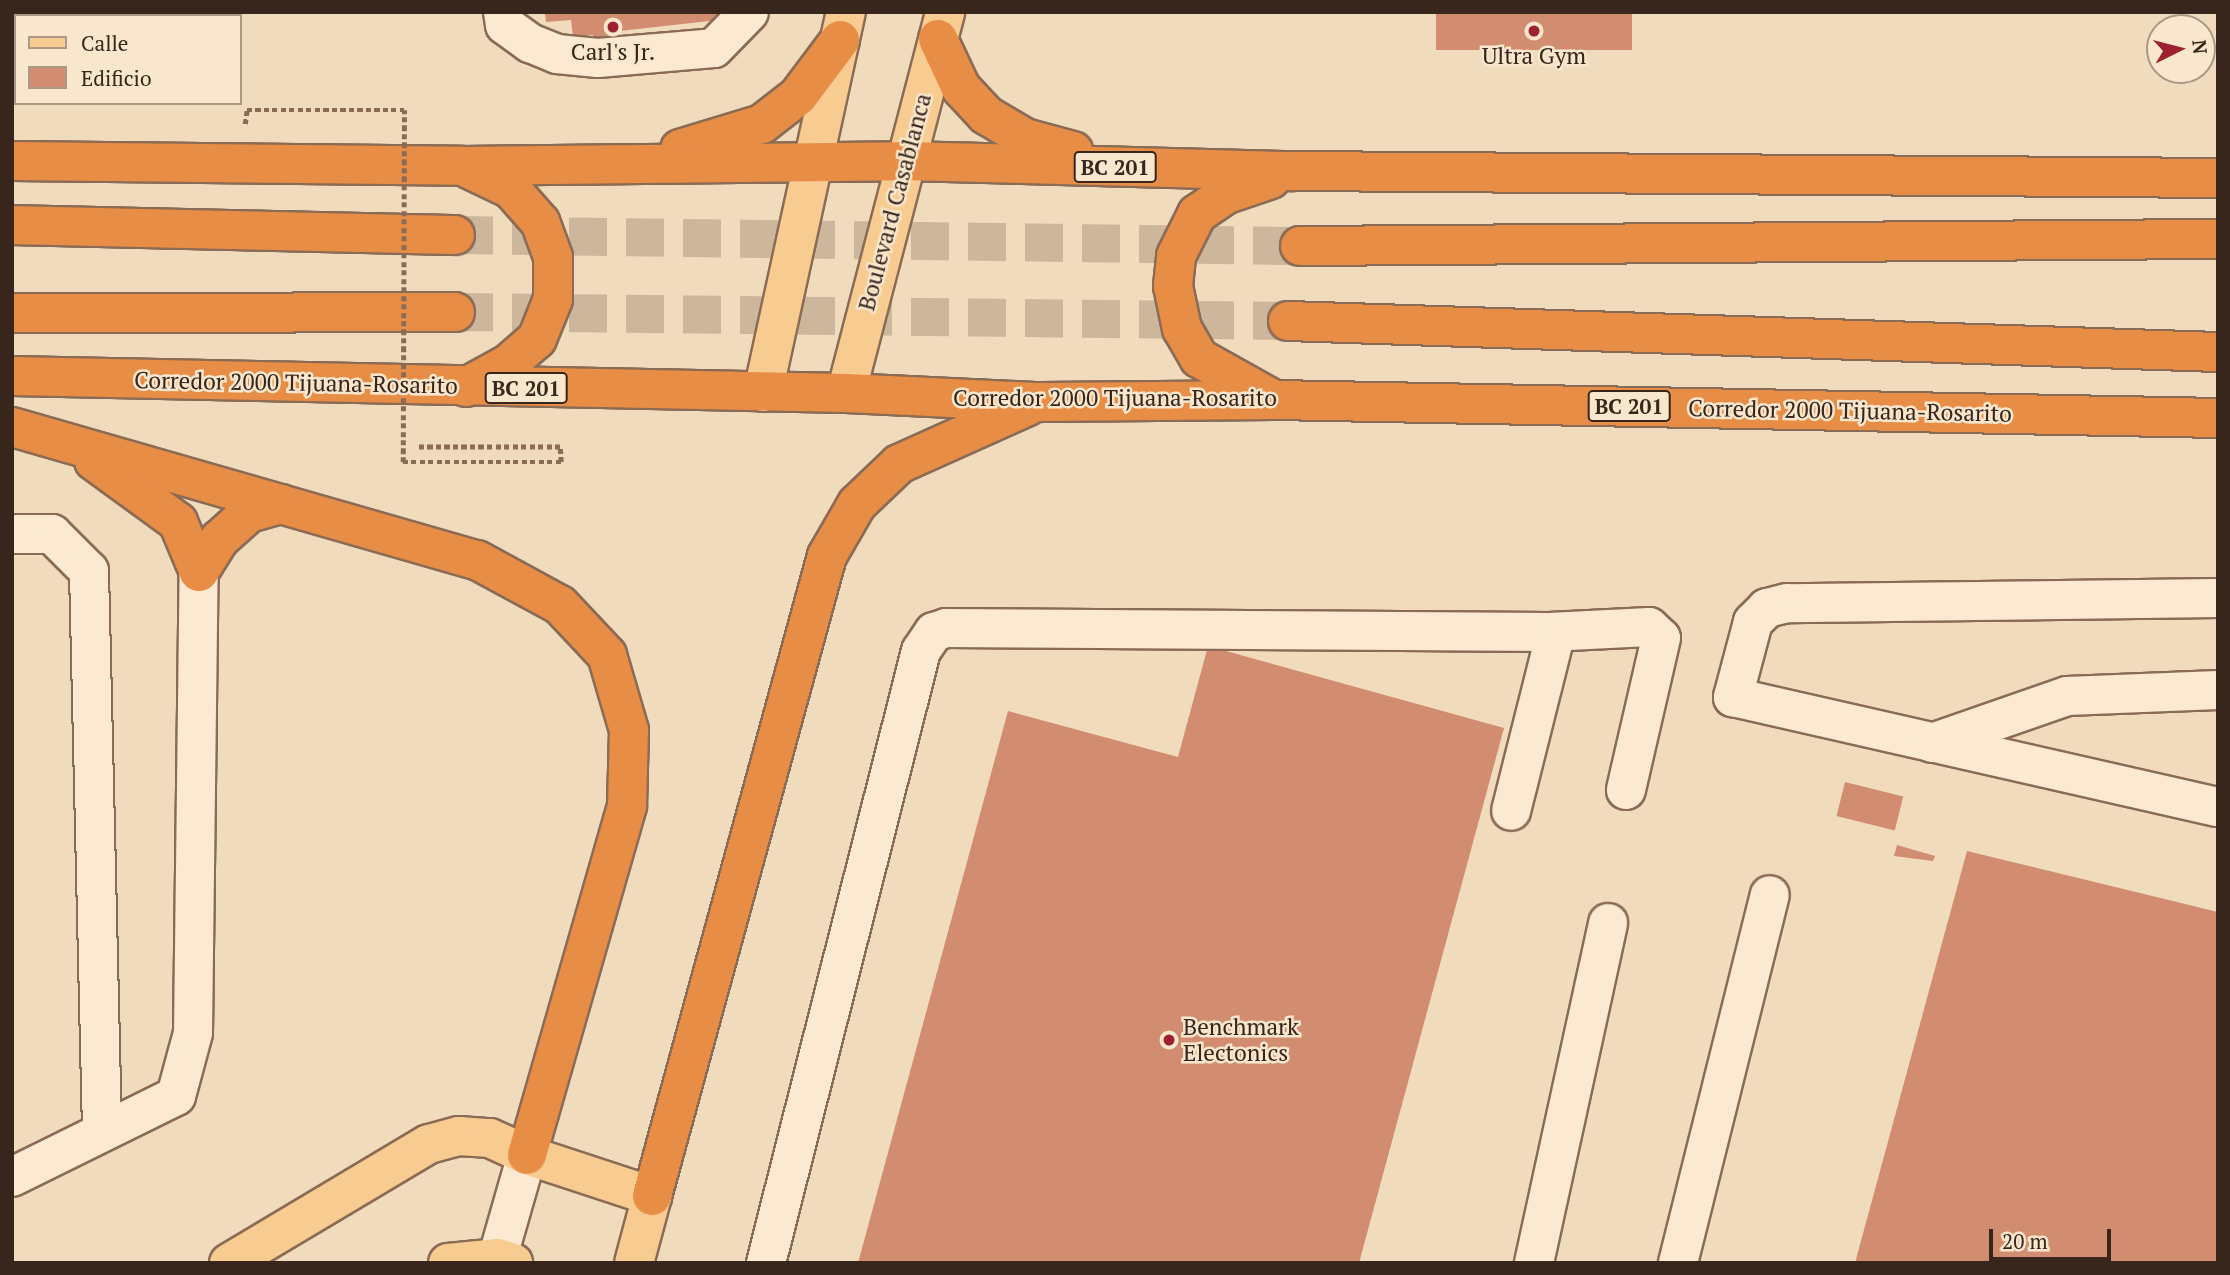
<!DOCTYPE html>
<style>
body{margin:0}
#map{position:relative;width:2230px;height:1275px;overflow:hidden;background:#f1dbbd;font-family:"PT Serif",serif}
div>[style]{position:absolute}
[style*='--x']{left:calc(var(--x)*1px);top:calc(var(--y)*1px);width:calc(var(--w)*1px);rotate:calc(var(--a)*1deg)}
.building>*{inset:0;background:#d28d70;transform-origin:0 0}
.highway-tunnel>*{height:38px;margin-top:-19px;transform-origin:0;background:repeating-linear-gradient(90deg,#ccb79d 0 38px,transparent 0 57px)}
.path>*{height:4.5px;margin-top:-2.25px;transform-origin:0;background:repeating-linear-gradient(90deg,#8a6b55 0 5px,transparent 0 8.5px)}
.roads{filter:drop-shadow(2px 0 #8a6b55) drop-shadow(-2px 0 #8a6b55) drop-shadow(0 2px #8a6b55) drop-shadow(0 -2px #8a6b55)}
.minor>*{height:38px;margin:-19px;padding:0 19px;transform-origin:19px;border-radius:19px;background:#fbe9d1}
.major>*{height:38px;margin:-19px;padding:0 19px;transform-origin:19px;border-radius:19px;background:#f8cb91}
.highway>*{height:38px;margin:-19px;padding:0 19px;transform-origin:19px;border-radius:19px;background:#e88d46}
.path-bridge>*{height:4.5px;margin-top:-2.25px;transform-origin:0;background:repeating-linear-gradient(90deg,#8a6b55 0 5px,transparent 0 8.5px)}
.dots>*{width:19px;height:19px;translate:-50% -50%;box-sizing:border-box;border:4px solid #f8e6cd;border-radius:50%}
span{translate:-50% -50%;white-space:nowrap;text-align:center;line-height:1.15;-webkit-text-stroke:5px #f8e6cd;paint-order:stroke}
.shield-label span{padding:2px 5px;background:#f8e6cd;border:2px solid;border-radius:5px;-webkit-text-stroke-width:0}
.shield-label{font-size:21px;color:#38251b;font-weight:700}
.poi-label{font-size:23px;color:#38251b}
.left{translate:0 -50%;text-align:left}
.street-label{font-size:23px;color:#38251b}
.frame{position:absolute;inset:0;border:14px solid #38251b;pointer-events:none}
.legend{position:absolute;left:14px;top:14px;width:228px;height:91px;box-sizing:border-box;background:#f8e6cd;border:2px solid #ab9986;margin:0;padding:9px 12px;list-style:none;font-size:21px;color:#38251b}
.legend li{display:flex;align-items:center;gap:14px;height:35px}
.legend b{width:35px;border:2px solid #ab9986}
.north{position:absolute;left:2146px;top:14px;width:70px;height:70px;box-sizing:border-box;background:#f8e6cd;border:2px solid #ab9986;border-radius:50%;rotate:84deg;font-size:19px;font-weight:700;line-height:28px;text-align:center;color:#38251b}
.north::after{content:'';display:block;margin:auto;width:24px;height:32px;background:#9d2131;clip-path:polygon(50% 0,100% 100%,50% 72%,0 100%)}
.scale{position:absolute;left:1989px;top:1229px;width:122px;height:32px;box-sizing:border-box;border:4px solid #38251b;border-top:0;padding-left:9px;font-size:21px;line-height:24px;white-space:nowrap;color:#38251b;-webkit-text-stroke:5px #f8e6cd;paint-order:stroke}
</style>
<div id="map">
<div class="building">
<div style="clip-path:polygon(545px 12px,726px 12px,727px 19px,611px 32px,612px 41px,594px 43px,593px 35px,573px 37px,571px 20px,546px 22px)"></div>
<div style="left:1436px;top:12px;width:196px;height:38px"></div>
<div style="clip-path:polygon(1208px 646px,1504px 728px,1359px 1263px,858px 1263px,1008px 711px,1178px 757px)"></div>
<div style="left:1845px;top:782px;width:60px;height:35px;rotate:14deg"></div>
<div style="clip-path:polygon(1897px 845px,1935px 856px,1933px 861px,1894px 856px)"></div>
<div style="clip-path:polygon(1967px 851px,2218px 912px,2218px 1263px,1855px 1263px)"></div>
</div>
<div class="highway-tunnel">
<div style="--x:455;--y:235;--w:845;--a:0.75"></div>
<div style="--x:455;--y:312;--w:833;--a:0.62"></div>
</div>
<div class="path">
<div style="--x:245;--y:124;--w:14;--a:-82"></div>
<div style="--x:247;--y:110;--w:157;--a:0"></div>
<div style="--x:403;--y:462;--w:158;--a:0"></div>
<div style="--x:561;--y:462;--w:15;--a:-94"></div>
<div style="--x:560;--y:447;--w:142;--a:180"></div>
</div>
<div class="roads">
<div class="minor">
<div style="--x:503;--y:12;--w:13;--a:81"></div>
<div style="--x:505;--y:25;--w:31;--a:36"></div>
<div style="--x:530;--y:43;--w:29;--a:22"></div>
<div style="--x:557;--y:54;--w:41;--a:5.6"></div>
<div style="--x:598;--y:58;--w:116;--a:-4.9"></div>
<div style="--x:714;--y:48;--w:50;--a:-45.8"></div>
<div style="--x:12;--y:534;--w:40;--a:0"></div>
<div style="--x:52;--y:534;--w:52;--a:45"></div>
<div style="--x:89;--y:571;--w:560;--a:88.67"></div>
<div style="--x:2218;--y:598;--w:431;--a:179.3"></div>
<div style="--x:1787;--y:603;--w:21;--a:166"></div>
<div style="--x:1767;--y:608;--w:20;--a:135"></div>
<div style="--x:1753;--y:622;--w:78;--a:104.9"></div>
<div style="--x:1733;--y:697;--w:497;--a:12.8"></div>
<div style="--x:1549;--y:632;--w:100;--a:-2.9"></div>
<div style="--x:1649;--y:627;--w:16;--a:43"></div>
<div style="--x:1661;--y:638;--w:156;--a:103"></div>
<div style="--x:1932;--y:743;--w:143;--a:-19.2"></div>
<div style="--x:2067;--y:696;--w:151;--a:-2.3"></div>
<div style="--x:12;--y:1177;--w:183;--a:-26.3"></div>
<div style="--x:176;--y:1096;--w:65;--a:-74.9"></div>
<div style="--x:193;--y:1033;--w:461;--a:-89.3"></div>
<div style="--x:496;--y:1263;--w:112;--a:-74"></div>
<div style="--x:766;--y:1263;--w:631;--a:-75.79"></div>
<div style="--x:921;--y:651;--w:23;--a:-56"></div>
<div style="--x:934;--y:632;--w:13;--a:-18"></div>
<div style="--x:946;--y:628;--w:603;--a:0.38"></div>
<div style="--x:1549;--y:632;--w:9;--a:58"></div>
<div style="--x:1554;--y:640;--w:176;--a:104.1"></div>
<div style="--x:1534;--y:1263;--w:348;--a:-77.7"></div>
<div style="--x:1678;--y:1263;--w:379;--a:-76"></div>
</div>
<div class="major">
<div style="--x:763;--y:392;--w:389;--a:-77.7"></div>
<div style="--x:846;--y:393;--w:394;--a:-75.4"></div>
<div style="--x:229;--y:1263;--w:233;--a:-30.8"></div>
<div style="--x:429;--y:1144;--w:31;--a:-15"></div>
<div style="--x:459;--y:1136;--w:31;--a:4"></div>
<div style="--x:490;--y:1138;--w:41;--a:24.7"></div>
<div style="--x:527;--y:1155;--w:132;--a:18.2"></div>
<div style="--x:652;--y:1196;--w:69;--a:105"></div>
<div style="--x:448;--y:1263;--w:49;--a:-5.8"></div>
<div style="--x:497;--y:1258;--w:17;--a:17"></div>
</div>
<div class="highway">
<div style="--x:938;--y:39;--w:54;--a:64.9"></div>
<div style="--x:961;--y:88;--w:37;--a:47"></div>
<div style="--x:986;--y:115;--w:45;--a:30.5"></div>
<div style="--x:1025;--y:138;--w:50;--a:15.2"></div>
<div style="--x:680;--y:149;--w:86;--a:-17"></div>
<div style="--x:762;--y:124;--w:46;--a:-37.9"></div>
<div style="--x:798;--y:96;--w:70;--a:-53.1"></div>
<div style="--x:12;--y:161;--w:451;--a:0.6"></div>
<div style="--x:463;--y:166;--w:442;--a:-0.6"></div>
<div style="--x:905;--y:161;--w:388;--a:1.5"></div>
<div style="--x:1293;--y:171;--w:925;--a:0.43"></div>
<div style="--x:12;--y:225;--w:443;--a:1.3"></div>
<div style="--x:1300;--y:246;--w:918;--a:-0.44"></div>
<div style="--x:12;--y:313;--w:443;--a:-0.1"></div>
<div style="--x:1288;--y:321;--w:931;--a:1.91"></div>
<div style="--x:12;--y:376;--w:834;--a:1.17"></div>
<div style="--x:846;--y:393;--w:194;--a:2.7"></div>
<div style="--x:1040;--y:402;--w:234;--a:-0.5"></div>
<div style="--x:1274;--y:400;--w:944;--a:1.09"></div>
<div style="--x:466;--y:387;--w:48;--a:-28.7"></div>
<div style="--x:508;--y:364;--w:38;--a:-41"></div>
<div style="--x:537;--y:339;--w:43;--a:-68.2"></div>
<div style="--x:553;--y:299;--w:42;--a:-90"></div>
<div style="--x:553;--y:257;--w:37;--a:-110"></div>
<div style="--x:540;--y:222;--w:44;--a:-131.3"></div>
<div style="--x:511;--y:189;--w:47;--a:-154.5"></div>
<div style="--x:1269;--y:397;--w:80;--a:-150.9"></div>
<div style="--x:1199;--y:358;--w:34;--a:-120"></div>
<div style="--x:1182;--y:329;--w:44;--a:-101.8"></div>
<div style="--x:1173;--y:286;--w:30;--a:-84"></div>
<div style="--x:1176;--y:256;--w:47;--a:-63.4"></div>
<div style="--x:1197;--y:214;--w:36;--a:-34"></div>
<div style="--x:1227;--y:194;--w:46;--a:-18.8"></div>
<div style="--x:12;--y:427;--w:484;--a:16"></div>
<div style="--x:477;--y:560;--w:94;--a:28.5"></div>
<div style="--x:560;--y:605;--w:69;--a:46.8"></div>
<div style="--x:607;--y:655;--w:78;--a:73.7"></div>
<div style="--x:629;--y:730;--w:76;--a:91.5"></div>
<div style="--x:627;--y:806;--w:363;--a:106"></div>
<div style="--x:94;--y:461;--w:104;--a:36"></div>
<div style="--x:178;--y:522;--w:54;--a:67.2"></div>
<div style="--x:199;--y:572;--w:39;--a:-58"></div>
<div style="--x:220;--y:539;--w:39;--a:-42"></div>
<div style="--x:249;--y:513;--w:33;--a:-16"></div>
<div style="--x:652;--y:1196;--w:663;--a:-74.71"></div>
<div style="--x:827;--y:556;--w:60;--a:-60"></div>
<div style="--x:857;--y:504;--w:58;--a:-43.6"></div>
<div style="--x:899;--y:464;--w:141;--a:-24.2"></div>
</div>
</div>
<div class="path-bridge">
<div style="--x:403;--y:462;--w:352;--a:-89.8"></div>
</div>
<div class="dots">
<div style="left:613px;top:27px;background:#9d2131"></div>
<div style="left:1534px;top:31px;background:#9d2131"></div>
<div style="left:1169px;top:1040px;background:#9d2131"></div>
</div>
<div class="shield-label">
<span style="left:1115px;top:167px">BC 201</span>
<span style="left:526px;top:388px">BC 201</span>
<span style="left:1629px;top:406px">BC 201</span>
</div>
<div class="poi-label">
<span style="left:613px;top:52px">Carl's Jr.</span>
<span style="left:1534px;top:56px">Ultra Gym</span>
<span class="left" style="left:1183px;top:1040px">Benchmark<br>Electonics</span>
</div>
<div class="street-label">
<span style="left:895px;top:202px;rotate:-75deg">Boulevard Casablanca</span>
<span style="left:296px;top:383px;rotate:1deg">Corredor 2000 Tijuana-Rosarito</span>
<span style="left:1115px;top:398px">Corredor 2000 Tijuana-Rosarito</span>
<span style="left:1850px;top:411px;rotate:1deg">Corredor 2000 Tijuana-Rosarito</span>
</div>
<div class="frame"></div>
<ul class="legend">
<li><b style="height:9px;background:#f8cb91"></b>Calle</li>
<li><b style="height:19px;background:#d28d70"></b>Edificio</li>
</ul>
<div class="north">N</div>
<div class="scale">20 m</div>
</div>
